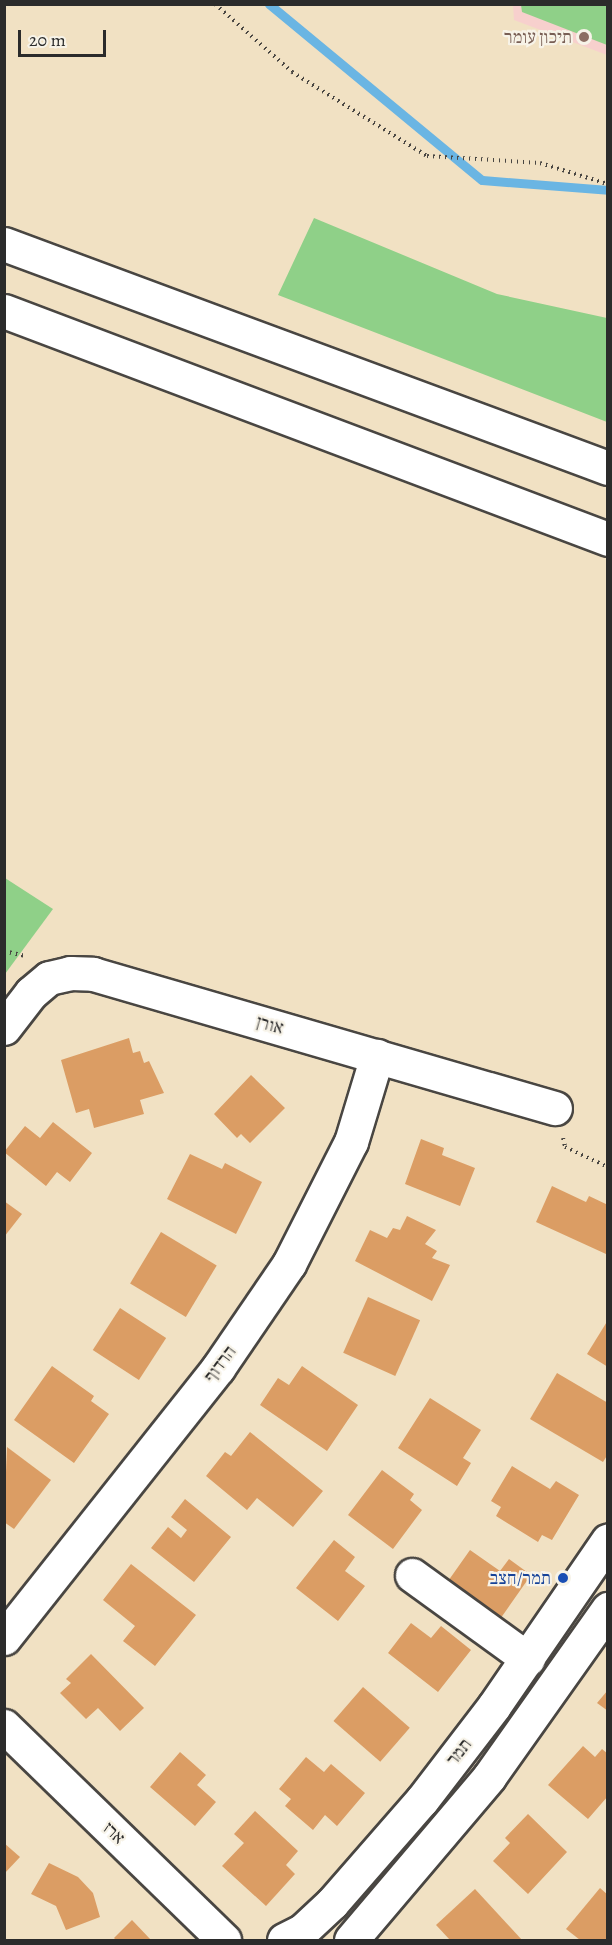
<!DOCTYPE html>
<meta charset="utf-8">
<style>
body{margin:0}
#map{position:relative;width:612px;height:1945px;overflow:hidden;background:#f1e1c3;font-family:Alegreya,"Frank Ruhl Libre",serif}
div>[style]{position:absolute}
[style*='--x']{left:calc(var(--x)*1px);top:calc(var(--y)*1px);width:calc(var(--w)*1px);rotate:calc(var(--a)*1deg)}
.built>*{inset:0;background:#f7d0cd}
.green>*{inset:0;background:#8fd088}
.stream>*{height:9px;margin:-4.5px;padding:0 4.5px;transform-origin:4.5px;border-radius:4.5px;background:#6ab5e3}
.building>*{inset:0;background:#db9d64;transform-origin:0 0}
.path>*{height:4px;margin-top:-2px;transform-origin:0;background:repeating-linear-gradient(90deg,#494642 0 1.5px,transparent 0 6px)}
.roads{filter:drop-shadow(2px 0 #494642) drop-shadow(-2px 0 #494642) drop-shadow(0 2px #494642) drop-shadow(0 -2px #494642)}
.minor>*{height:33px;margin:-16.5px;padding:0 16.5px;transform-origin:16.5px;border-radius:16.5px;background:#fff}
.highway>*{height:33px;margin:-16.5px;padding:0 16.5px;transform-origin:16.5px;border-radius:16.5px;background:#fff}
.dots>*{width:16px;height:16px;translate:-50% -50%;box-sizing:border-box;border:3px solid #f7f3e8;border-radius:50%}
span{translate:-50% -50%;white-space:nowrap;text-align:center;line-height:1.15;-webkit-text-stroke:4.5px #f7f3e8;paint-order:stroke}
.education-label{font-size:18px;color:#785e54}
.right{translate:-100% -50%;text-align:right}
.street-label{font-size:18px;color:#2b2b2b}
.transit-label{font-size:18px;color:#164399}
.frame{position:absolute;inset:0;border:6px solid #2b2b2b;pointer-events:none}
.scale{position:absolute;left:18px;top:30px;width:88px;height:27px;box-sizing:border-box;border:3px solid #2b2b2b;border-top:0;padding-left:8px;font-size:18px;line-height:21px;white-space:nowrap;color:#2b2b2b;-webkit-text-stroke:4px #f7f3e8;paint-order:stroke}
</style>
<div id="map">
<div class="built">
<div style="clip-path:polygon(513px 5px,607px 5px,607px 55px,514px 20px)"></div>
</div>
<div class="green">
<div style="clip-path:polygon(521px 5px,607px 5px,607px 45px,522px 12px)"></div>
<div style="clip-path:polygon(314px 218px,497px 294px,607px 318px,607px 422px,278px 295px)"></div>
<div style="clip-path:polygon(5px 878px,53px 909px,5px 974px)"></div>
</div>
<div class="stream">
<div style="--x:269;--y:4;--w:276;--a:39.6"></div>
<div style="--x:482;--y:180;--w:126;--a:4.5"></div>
</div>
<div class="building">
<div style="clip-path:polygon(129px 1038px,133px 1053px,140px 1051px,144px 1063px,149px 1061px,164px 1093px,140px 1100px,144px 1114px,94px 1128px,89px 1109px,76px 1113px,61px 1060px)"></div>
<div style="clip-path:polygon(251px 1075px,285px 1108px,250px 1143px,241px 1134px,237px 1138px,214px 1114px)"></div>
<div style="clip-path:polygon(53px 1122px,92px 1153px,70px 1182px,57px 1172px,46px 1186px,4px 1152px,25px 1126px,40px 1138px)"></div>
<div style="clip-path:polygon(421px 1139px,444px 1148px,442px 1155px,475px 1168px,460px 1206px,405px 1184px)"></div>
<div style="clip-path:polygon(190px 1154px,222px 1169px,225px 1163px,262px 1182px,236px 1234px,167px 1199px)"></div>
<div style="clip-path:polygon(552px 1186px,586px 1202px,589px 1196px,608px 1205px,606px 1254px,536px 1222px)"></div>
<div style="clip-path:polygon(4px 1201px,22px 1214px,4px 1237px)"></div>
<div style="clip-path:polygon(407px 1216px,436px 1230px,425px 1244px,437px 1251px,432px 1258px,450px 1265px,432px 1301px,355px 1261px,370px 1230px,387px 1238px,393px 1228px,400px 1230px)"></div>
<div style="left:161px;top:1232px;width:65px;height:60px;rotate:31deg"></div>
<div style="left:368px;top:1297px;width:57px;height:61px;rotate:24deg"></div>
<div style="left:120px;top:1308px;width:55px;height:50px;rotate:33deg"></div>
<div style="clip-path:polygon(608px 1320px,608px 1367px,587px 1354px)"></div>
<div style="clip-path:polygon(52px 1366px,94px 1396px,91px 1401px,109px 1414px,74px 1463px,14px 1420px)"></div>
<div style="clip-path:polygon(302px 1366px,358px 1405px,327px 1451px,260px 1405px,278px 1378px,289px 1385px)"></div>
<div style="clip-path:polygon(557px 1373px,608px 1403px,608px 1454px,603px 1462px,530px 1419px)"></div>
<div style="clip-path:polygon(430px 1398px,481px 1430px,463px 1458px,471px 1463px,457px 1486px,398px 1448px)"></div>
<div style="clip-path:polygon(250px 1432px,323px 1491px,293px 1527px,257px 1498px,247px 1510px,206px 1476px,225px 1452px,231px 1456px)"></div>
<div style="clip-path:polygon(7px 1447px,51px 1480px,14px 1529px,4px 1522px)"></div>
<div style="clip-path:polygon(512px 1466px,550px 1489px,556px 1481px,579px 1495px,552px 1540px,542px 1535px,538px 1542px,496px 1516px,501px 1507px,491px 1501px)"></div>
<div style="clip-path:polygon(382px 1470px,414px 1494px,410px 1500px,422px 1510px,393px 1549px,348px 1515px)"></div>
<div style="clip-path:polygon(185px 1499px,231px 1537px,194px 1582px,151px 1548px,168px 1527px,181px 1538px,187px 1530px,171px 1517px)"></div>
<div style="clip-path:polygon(334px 1540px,355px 1557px,345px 1571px,365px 1586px,338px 1621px,296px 1588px)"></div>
<div style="clip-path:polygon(470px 1550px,500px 1571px,509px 1559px,531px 1575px,498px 1622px,446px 1584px)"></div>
<div style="clip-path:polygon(131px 1564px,196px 1615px,155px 1666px,123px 1641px,135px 1626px,103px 1600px)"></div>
<div style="clip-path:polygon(411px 1623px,431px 1638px,441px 1626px,471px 1650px,438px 1692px,388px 1653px)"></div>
<div style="clip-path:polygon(91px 1654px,144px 1708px,120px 1731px,98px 1708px,86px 1719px,60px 1693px,71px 1683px,66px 1679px)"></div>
<div style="left:363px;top:1687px;width:62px;height:45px;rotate:41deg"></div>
<div style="clip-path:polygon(608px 1690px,608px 1711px,597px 1703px)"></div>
<div style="clip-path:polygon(583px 1746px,595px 1757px,602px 1749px,608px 1754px,608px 1796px,588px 1819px,548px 1785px)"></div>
<div style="clip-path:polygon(180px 1752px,206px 1775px,197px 1785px,216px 1802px,195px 1826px,150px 1787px)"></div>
<div style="clip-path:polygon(306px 1757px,324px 1772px,331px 1764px,365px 1793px,337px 1826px,325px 1815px,313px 1830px,285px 1806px,291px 1799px,279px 1789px)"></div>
<div style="clip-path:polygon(255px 1811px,298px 1851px,286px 1865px,295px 1874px,266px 1906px,222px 1866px,244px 1843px,234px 1834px)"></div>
<div style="clip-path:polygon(528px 1814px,567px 1852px,528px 1894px,493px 1861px,510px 1843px,505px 1838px)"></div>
<div style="clip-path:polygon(4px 1843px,20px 1857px,4px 1874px)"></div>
<div style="clip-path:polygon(49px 1863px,78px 1877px,93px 1893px,100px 1917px,66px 1930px,56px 1906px,31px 1894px)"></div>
<div style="clip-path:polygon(600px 1888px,608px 1895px,608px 1940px,580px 1940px,566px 1929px)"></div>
<div style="clip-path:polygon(475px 1889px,522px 1940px,450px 1940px,436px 1925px)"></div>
<div style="clip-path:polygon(132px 1920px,151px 1940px,116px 1940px,114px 1938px)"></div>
</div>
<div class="path">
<div style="--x:215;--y:4;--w:103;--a:41.4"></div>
<div style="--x:292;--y:72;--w:159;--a:31.9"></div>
<div style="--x:427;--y:156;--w:113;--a:3.5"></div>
<div style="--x:540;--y:163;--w:71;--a:17.2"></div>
<div style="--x:4;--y:951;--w:22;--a:13"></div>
<div style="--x:563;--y:1138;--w:9;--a:77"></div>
<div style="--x:565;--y:1147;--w:47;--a:24.9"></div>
</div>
<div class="roads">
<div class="minor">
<div style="--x:4;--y:1028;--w:44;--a:-52.4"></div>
<div style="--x:31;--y:993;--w:23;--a:-40"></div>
<div style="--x:49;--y:978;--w:22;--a:-13"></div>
<div style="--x:70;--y:973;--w:23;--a:2"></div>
<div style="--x:93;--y:974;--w:481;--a:16.2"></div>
<div style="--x:412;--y:1575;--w:143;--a:35.9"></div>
<div style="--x:4;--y:1638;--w:345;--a:-51.6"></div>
<div style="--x:218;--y:1368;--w:126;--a:-55.7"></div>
<div style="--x:289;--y:1264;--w:137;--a:-63.1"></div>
<div style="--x:351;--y:1142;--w:90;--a:-73.2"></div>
<div style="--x:4;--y:1726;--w:307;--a:44.2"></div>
<div style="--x:284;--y:1940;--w:20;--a:-27"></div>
<div style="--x:302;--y:1931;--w:41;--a:-43"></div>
<div style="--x:332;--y:1903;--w:137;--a:-48.9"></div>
<div style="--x:422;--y:1800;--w:118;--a:-52.5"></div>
<div style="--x:494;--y:1706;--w:201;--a:-55.5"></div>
<div style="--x:351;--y:1940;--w:214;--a:-49.7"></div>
<div style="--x:489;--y:1777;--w:206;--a:-54.7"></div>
</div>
<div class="highway">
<div style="--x:4;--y:244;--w:644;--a:20.35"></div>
<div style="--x:4;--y:311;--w:646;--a:20.68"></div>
</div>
</div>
<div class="dots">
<div style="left:584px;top:37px;background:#8d6e63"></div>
<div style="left:563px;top:1578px;background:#1a4fb4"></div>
</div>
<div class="education-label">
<span class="right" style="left:572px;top:37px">תיכון עומר</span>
</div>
<div class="street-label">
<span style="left:270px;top:1025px;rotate:16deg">אורן</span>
<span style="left:220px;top:1364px;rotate:-53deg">הרדוף</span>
<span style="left:459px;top:1752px;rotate:-52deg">תמר</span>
<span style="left:114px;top:1833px;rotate:44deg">ארז</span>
</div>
<div class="transit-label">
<span class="right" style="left:551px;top:1578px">תמר/חצב</span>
</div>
<div class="frame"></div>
<div class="scale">20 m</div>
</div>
